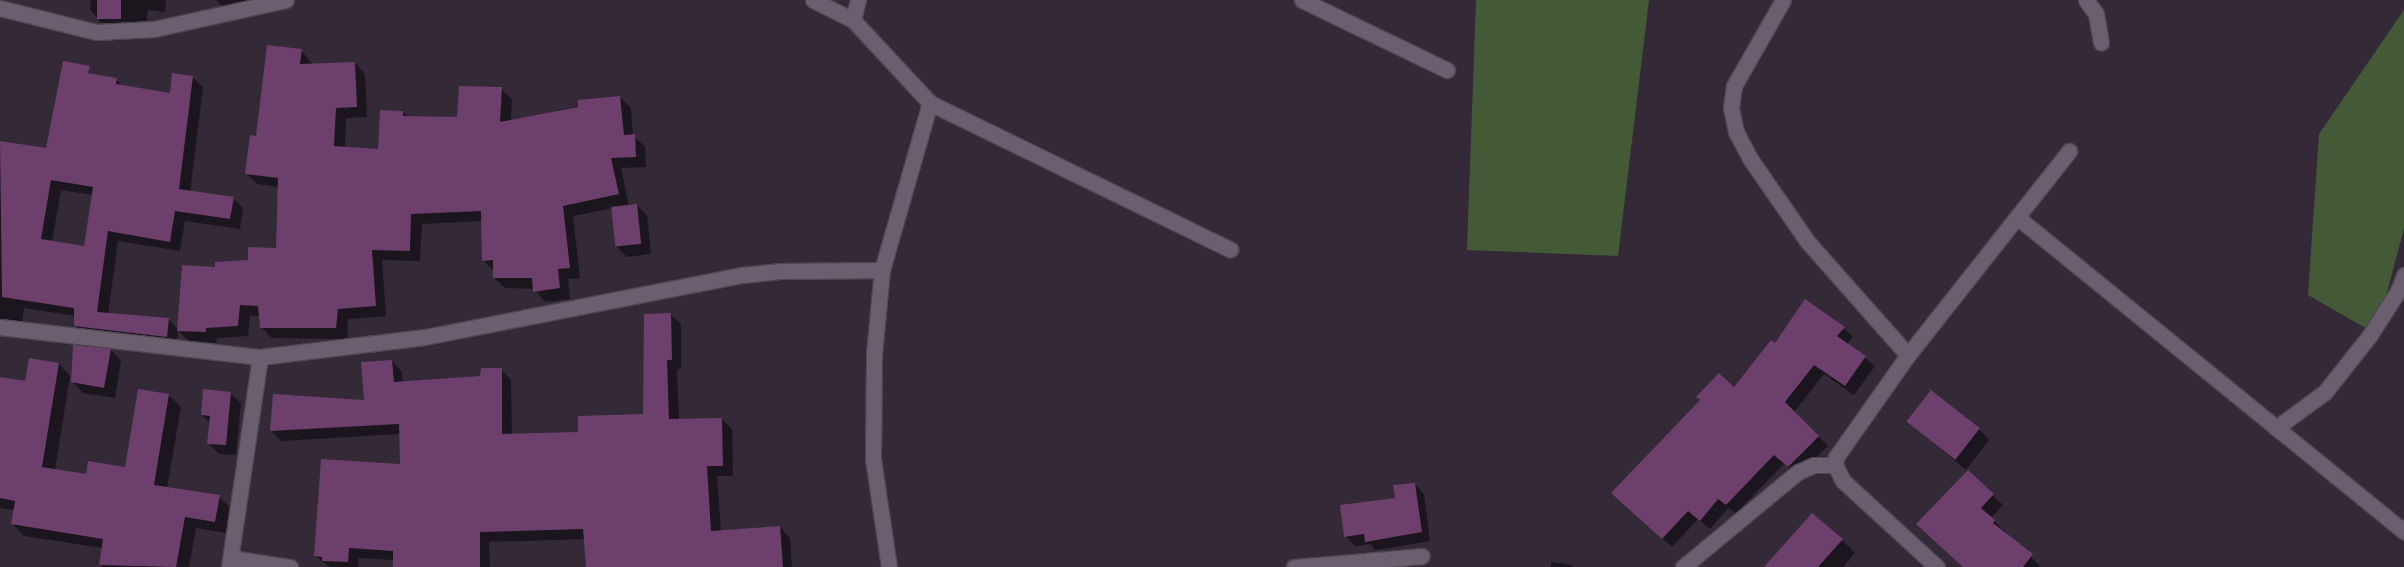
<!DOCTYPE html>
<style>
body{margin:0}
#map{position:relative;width:2404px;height:567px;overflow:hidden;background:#332937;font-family:Mulish,sans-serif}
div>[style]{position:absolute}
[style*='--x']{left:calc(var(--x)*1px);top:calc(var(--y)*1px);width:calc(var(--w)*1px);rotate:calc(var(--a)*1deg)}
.green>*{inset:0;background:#445a37}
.shadow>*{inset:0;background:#0007}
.building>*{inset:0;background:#6d3f6c;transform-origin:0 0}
.roads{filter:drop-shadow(1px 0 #504753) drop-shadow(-1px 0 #504753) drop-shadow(0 1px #504753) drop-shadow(0 -1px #504753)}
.minor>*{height:15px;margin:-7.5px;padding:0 7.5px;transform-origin:7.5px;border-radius:7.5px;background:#6b5f6f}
span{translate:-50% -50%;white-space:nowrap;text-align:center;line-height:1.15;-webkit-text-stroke:4px #18131a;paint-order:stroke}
</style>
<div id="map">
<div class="green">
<div style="clip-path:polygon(1476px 0,1649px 0,1618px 256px,1467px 250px)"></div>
<div style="clip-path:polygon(2404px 10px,2404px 228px,2376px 334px,2308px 295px,2319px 134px)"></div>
</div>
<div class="shadow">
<div style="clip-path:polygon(91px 0,166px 0,165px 12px,148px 10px,146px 26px,105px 28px,90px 9px)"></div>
<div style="clip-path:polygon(216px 0,257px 0,258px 4px,221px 5px)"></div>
<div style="clip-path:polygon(evenodd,301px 50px,312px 64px,355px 63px,365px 74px,367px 117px,346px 118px,345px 148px,380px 150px,403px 112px,408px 117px,459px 118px,501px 89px,512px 99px,511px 121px,620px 97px,631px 108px,633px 136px,645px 146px,646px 167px,621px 168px,629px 206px,636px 205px,647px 215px,651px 254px,627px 257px,616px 246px,613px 208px,573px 216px,580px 278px,568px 279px,570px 299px,545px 302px,534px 289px,505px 288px,494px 278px,494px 271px,483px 260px,482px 221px,422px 224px,420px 261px,382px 260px,386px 316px,348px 319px,347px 339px,272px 338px,262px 328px,260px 316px,250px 316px,248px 336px,217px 338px,216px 343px,189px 341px,178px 330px,177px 347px,86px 336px,75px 326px,75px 316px,24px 308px,22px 323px,0 320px,0 142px,47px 149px,116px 79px,123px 87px,171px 94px,192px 77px,203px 87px,190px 192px,233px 198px,243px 208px,240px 229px,185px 221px,180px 251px,118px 241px,108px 315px,168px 319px,179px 330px,217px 268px,249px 261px,277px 249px,279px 187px,257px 184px,246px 173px,257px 137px,301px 50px,61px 190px,93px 195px,85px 248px,52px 242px,61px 190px)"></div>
<div style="clip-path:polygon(1806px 301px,1844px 328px,1853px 337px,1847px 344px,1875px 366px,1854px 395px,1824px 374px,1794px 412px,1828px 446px,1798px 475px,1784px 464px,1736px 513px,1728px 508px,1710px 529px,1698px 519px,1672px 547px,1622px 502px,1734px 389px,1775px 344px)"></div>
<div style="clip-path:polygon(670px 314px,681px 324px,681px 369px,677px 370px,679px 420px,722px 419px,732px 429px,733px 476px,717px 476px,721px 531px,780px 527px,790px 538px,792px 567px,588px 567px,585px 539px,489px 542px,490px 567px,395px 567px,394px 560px,359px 558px,358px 567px,330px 567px,315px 556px,401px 465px,400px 434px,281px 441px,271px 431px,365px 401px,392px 361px,402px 372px,403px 383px,482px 378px,501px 369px,511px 380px,512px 435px,580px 433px,644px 416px)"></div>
<div style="clip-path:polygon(111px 350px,121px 361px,115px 398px,83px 393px,73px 382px)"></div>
<div style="clip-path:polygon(59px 364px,70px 376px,55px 470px,87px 475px,126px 469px,140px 391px,169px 395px,181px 407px,167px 488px,219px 497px,231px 508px,227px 533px,196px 528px,189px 567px,103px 567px,100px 564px,103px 548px,24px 536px,13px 524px,15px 510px,0 508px,0 378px,26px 382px)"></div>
<div style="clip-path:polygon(230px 393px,241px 403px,236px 455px,219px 454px,208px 443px,210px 423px,202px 415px)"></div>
<div style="clip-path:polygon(1907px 421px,1979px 429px,1989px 440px,1966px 470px)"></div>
<div style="clip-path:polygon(1968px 472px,2003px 505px,1991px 518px,2041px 567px,1965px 567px)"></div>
<div style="clip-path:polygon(1415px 484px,1424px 494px,1430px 541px,1376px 550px,1370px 544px,1355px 546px,1346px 537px)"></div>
<div style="clip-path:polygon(1842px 540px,1855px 553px,1843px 567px,1765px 567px)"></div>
<div style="clip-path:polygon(1551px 562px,1572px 565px,1574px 567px,1551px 567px)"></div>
</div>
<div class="building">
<div style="left:97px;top:0;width:24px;height:19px"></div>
<div style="clip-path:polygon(267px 45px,302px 49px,300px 64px,355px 62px,357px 107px,336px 108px,334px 146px,378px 149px,380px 110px,403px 111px,403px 116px,457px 117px,459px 86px,502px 87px,500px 122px,578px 107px,578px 100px,620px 96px,624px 135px,635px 134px,636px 157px,611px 158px,619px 194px,563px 206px,570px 268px,558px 269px,560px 288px,533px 292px,532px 278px,493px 278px,493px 260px,482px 261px,481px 211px,411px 214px,410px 251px,372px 250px,376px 306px,338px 309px,336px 328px,260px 328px,258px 306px,240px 305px,238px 326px,206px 328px,206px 332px,177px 331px,182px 265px,215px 267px,215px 262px,248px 260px,248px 247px,276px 248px,278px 178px,245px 174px,250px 135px,256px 136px)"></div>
<div style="clip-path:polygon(evenodd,63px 61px,90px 66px,88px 73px,117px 78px,116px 84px,170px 93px,172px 73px,193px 76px,179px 189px,234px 197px,230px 219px,175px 211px,170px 242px,108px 231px,97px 312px,169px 318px,167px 337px,74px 326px,74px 308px,2px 297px,0 141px,46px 148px,63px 61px,51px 180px,93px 187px,84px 246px,41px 239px,51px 180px)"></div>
<div style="left:637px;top:204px;width:40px;height:26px;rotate:84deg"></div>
<div style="clip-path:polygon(1805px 299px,1845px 327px,1837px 336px,1866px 356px,1845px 386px,1814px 365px,1785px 402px,1819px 436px,1788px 467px,1774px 455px,1726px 505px,1718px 499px,1700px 521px,1688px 511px,1662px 539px,1611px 493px,1700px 400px,1696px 397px,1719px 373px,1734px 387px,1771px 340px,1775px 343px)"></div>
<div style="clip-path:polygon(671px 313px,672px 360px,667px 360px,669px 419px,722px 418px,723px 466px,707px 466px,711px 531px,780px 526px,783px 567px,586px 567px,583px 529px,480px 532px,480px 567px,393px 567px,393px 551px,349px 548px,348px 562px,322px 561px,322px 557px,314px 556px,321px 459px,400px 464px,399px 424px,270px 431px,273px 394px,364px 400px,361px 362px,392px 360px,394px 382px,480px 376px,481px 368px,502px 368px,502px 434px,578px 432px,578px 416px,643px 414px,644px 314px)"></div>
<div style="clip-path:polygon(73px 345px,111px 349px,104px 388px,71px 382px)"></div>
<div style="clip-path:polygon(29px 358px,59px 363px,42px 467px,86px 474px,88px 461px,125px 467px,138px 389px,169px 394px,154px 485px,220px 495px,215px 522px,185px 517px,176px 567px,99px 565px,103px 539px,11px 524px,15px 501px,0 498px,0 377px,25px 381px)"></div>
<div style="clip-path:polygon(203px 389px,231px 392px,226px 445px,207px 444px,210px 416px,201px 415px)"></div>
<div style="left:1931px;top:390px;width:62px;height:40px;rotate:38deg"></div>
<div style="clip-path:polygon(1968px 470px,1994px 494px,1981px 508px,1995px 520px,1993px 523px,2033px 554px,2023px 567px,1963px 567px,1916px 524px)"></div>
<div style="clip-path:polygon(1415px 483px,1422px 532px,1365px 542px,1364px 534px,1344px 537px,1340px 505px,1395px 498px,1393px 485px)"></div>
<div style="clip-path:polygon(1812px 513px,1843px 539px,1818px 567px,1764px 567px)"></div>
</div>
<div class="roads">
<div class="minor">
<div style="--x:813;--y:0;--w:45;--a:26.6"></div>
<div style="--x:853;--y:20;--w:113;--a:47.1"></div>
<div style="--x:930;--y:103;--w:334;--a:26"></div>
<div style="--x:1302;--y:0;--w:161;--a:25.8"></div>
<div style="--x:1783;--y:0;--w:99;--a:119.7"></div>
<div style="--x:1734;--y:86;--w:22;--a:98"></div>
<div style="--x:1731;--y:108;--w:25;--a:78"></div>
<div style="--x:1736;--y:132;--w:32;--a:62"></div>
<div style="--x:1751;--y:160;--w:98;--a:55.3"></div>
<div style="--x:1807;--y:241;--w:152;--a:48.5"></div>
<div style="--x:2086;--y:0;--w:17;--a:54"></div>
<div style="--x:2096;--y:14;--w:29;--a:80"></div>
<div style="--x:0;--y:8;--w:99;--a:14"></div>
<div style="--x:96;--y:32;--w:58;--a:-3"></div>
<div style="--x:154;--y:29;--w:135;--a:-12.4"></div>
<div style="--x:853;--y:20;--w:21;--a:-76"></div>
<div style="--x:2017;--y:217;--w:499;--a:39.1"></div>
<div style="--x:0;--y:327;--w:262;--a:6.6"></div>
<div style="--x:260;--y:357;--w:166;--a:-6.9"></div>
<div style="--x:425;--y:337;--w:323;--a:-11.1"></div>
<div style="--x:742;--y:275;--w:39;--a:-6"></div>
<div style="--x:781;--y:271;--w:101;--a:-0.6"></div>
<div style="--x:2276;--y:428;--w:61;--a:-36.3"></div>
<div style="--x:2325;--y:392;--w:73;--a:-51.7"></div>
<div style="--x:2370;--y:335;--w:52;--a:-57.5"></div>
<div style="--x:2398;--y:291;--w:17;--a:-69"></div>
<div style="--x:231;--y:558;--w:60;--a:8.7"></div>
<div style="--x:229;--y:567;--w:212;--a:-81.6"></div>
<div style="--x:889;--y:567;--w:110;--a:-98.4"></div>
<div style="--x:873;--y:458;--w:104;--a:-89.4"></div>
<div style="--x:874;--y:354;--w:84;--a:-84.6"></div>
<div style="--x:882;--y:270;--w:174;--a:-74"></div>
<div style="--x:1294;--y:567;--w:128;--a:-4.9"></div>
<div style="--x:1683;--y:567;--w:149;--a:-39.6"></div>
<div style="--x:1798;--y:472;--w:17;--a:-24"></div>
<div style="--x:1814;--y:465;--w:21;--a:0"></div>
<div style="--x:1937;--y:567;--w:127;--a:-137.5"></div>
<div style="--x:1843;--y:481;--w:18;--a:-117"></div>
<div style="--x:1835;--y:465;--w:8;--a:-83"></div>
<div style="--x:1836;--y:457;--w:125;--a:-54.8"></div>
<div style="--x:1908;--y:355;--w:260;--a:-51.7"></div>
</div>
</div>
</div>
